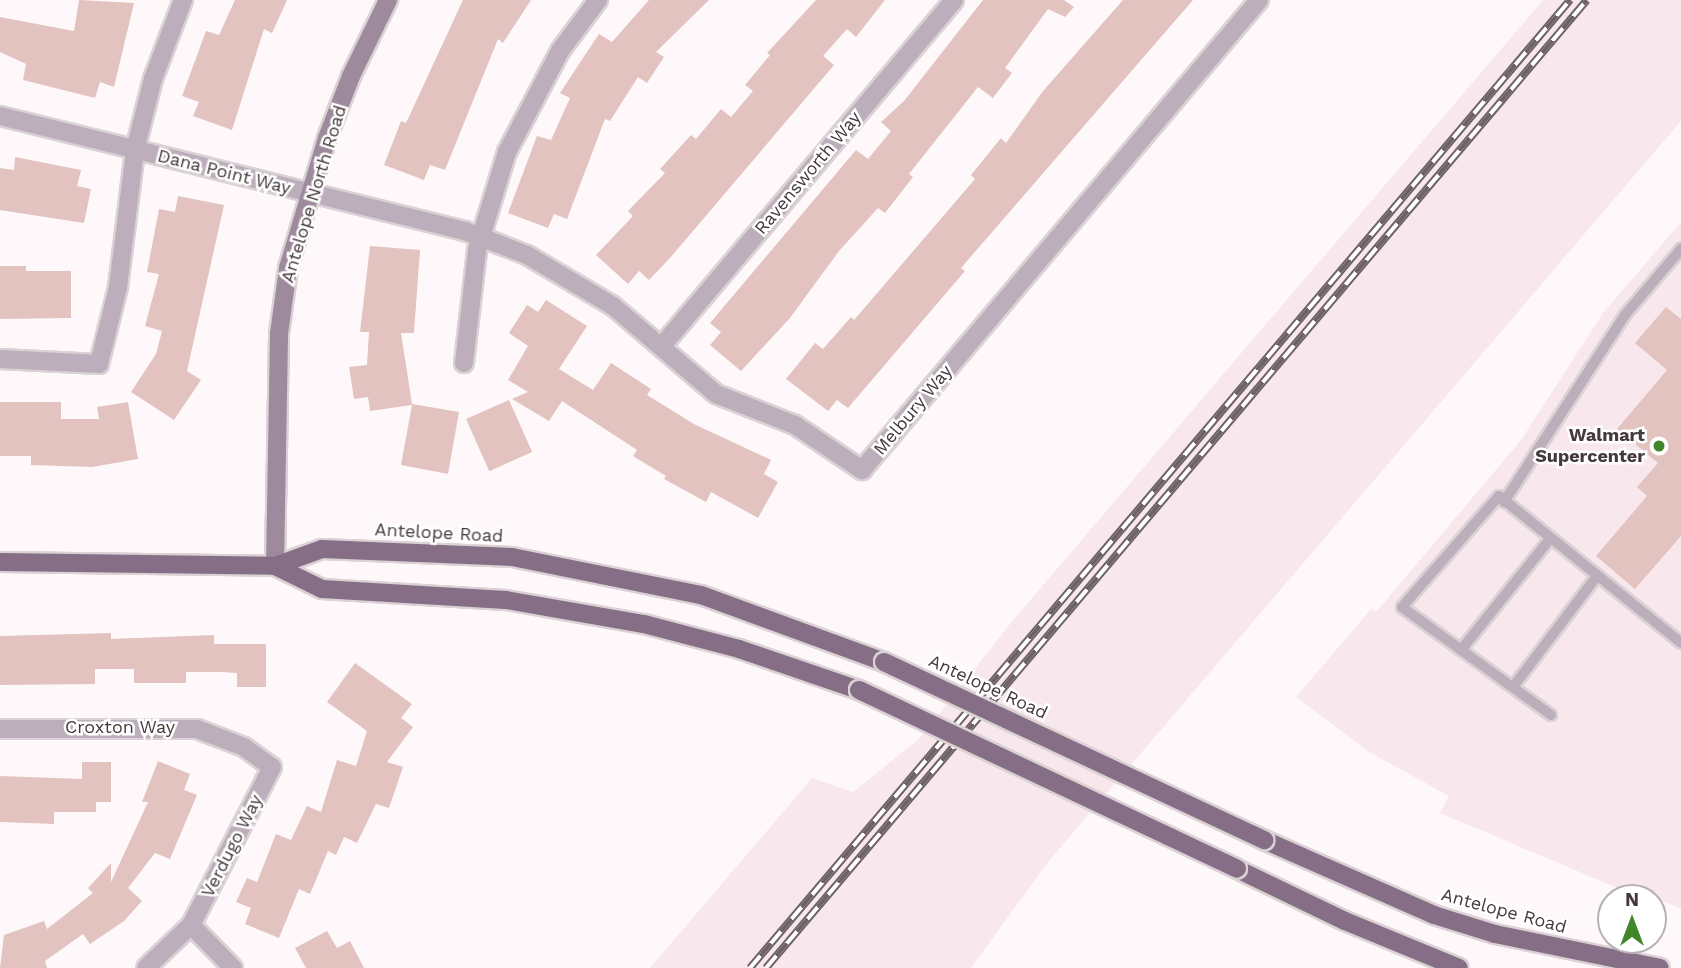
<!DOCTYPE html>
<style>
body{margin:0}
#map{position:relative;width:1681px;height:968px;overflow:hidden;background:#fff8fa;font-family:"Work Sans",sans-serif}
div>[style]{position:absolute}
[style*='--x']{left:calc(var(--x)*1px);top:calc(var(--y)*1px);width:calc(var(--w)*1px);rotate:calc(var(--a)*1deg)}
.built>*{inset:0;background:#f8e8ed}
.building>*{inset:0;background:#e2c3c0;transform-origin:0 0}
.roads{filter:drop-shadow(2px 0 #dad2d4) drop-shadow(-2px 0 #dad2d4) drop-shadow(0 2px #dad2d4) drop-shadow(0 -2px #dad2d4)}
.lane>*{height:10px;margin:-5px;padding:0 5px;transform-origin:5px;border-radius:5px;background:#bcaebb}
.street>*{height:18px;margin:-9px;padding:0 9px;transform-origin:9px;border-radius:9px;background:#bcaebb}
.secondary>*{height:18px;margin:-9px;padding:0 9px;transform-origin:9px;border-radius:9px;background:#9d8a9c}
.primary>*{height:18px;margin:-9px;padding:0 9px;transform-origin:9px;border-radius:9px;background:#866f86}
.rail>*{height:8px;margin-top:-4px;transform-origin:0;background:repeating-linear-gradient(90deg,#fff 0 16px,#6d6266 0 32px);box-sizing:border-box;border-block:2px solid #6d6266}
.bridges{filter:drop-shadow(2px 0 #dad2d4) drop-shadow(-2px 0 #dad2d4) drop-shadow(0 2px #dad2d4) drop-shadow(0 -2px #dad2d4)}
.primary-bridge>*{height:18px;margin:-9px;padding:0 9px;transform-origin:9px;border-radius:9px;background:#866f86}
.dots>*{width:19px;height:19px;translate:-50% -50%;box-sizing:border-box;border:4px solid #fff;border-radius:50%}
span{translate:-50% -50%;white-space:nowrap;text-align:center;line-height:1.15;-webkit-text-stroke:5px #fff;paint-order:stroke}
.street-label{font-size:18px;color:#45393d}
.poi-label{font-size:18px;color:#45393d;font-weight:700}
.right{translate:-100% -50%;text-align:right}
.north{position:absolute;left:1597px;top:884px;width:70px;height:70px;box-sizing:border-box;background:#fff;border:2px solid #b5b0b1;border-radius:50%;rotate:0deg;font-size:19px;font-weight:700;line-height:28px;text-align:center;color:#45393d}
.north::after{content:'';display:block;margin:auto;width:24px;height:32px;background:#42862b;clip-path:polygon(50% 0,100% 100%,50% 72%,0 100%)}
</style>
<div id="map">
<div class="built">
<div style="clip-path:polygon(1543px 0,1681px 0,1681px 121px,1048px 862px,971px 968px,650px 968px,812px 778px,853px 792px,919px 739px,1014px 619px)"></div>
<div style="clip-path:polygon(1681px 222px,1681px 909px,1658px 899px,1655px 904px,1653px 898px,1641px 898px,1440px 813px,1449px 796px,1369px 752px,1296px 697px,1371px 609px,1377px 611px,1521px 440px,1603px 313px)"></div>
</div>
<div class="building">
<div style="clip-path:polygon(79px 0,134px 3px,114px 87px,100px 82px,95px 98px,23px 80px,26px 64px,0 52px,0 17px,74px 31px)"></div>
<div style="clip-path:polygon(235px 0,287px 0,272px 33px,264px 29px,232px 130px,193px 116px,199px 102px,182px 96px,206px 31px,219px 35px)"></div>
<div style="clip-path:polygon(463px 0,531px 0,503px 43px,498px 39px,445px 170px,430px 165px,424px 180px,384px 165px,401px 121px,406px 123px)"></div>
<div style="clip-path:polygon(649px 0,709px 0,656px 52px,664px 57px,647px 83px,638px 77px,610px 121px,605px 119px,567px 219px,554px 214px,548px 228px,508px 213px,537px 136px,551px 140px,570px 98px,560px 93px,579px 64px,599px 34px,612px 42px)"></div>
<div style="clip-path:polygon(816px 0,885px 0,856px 37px,847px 29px,823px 56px,834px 65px,670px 258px,649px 280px,639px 271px,628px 284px,596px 255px,633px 216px,628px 211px,665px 173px,660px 169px,691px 135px,696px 139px,721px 109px,731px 117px,753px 91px,745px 85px,770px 55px,767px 53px)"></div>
<div style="clip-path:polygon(983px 0,1064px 0,1074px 7px,1065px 17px,1048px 9px,1005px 68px,1012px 73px,993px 98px,978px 87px,909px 174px,913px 177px,885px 213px,878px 208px,839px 251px,790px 318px,741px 371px,710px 345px,721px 332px,710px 323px,856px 150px,868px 159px,891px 131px,881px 122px,904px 101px)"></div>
<div style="clip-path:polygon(1123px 0,1193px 0,961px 268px,965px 271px,848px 408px,837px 400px,828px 411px,786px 379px,815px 343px,823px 349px,851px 317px,854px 320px,975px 179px,971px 175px,1001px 138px,1006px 143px,1043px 91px)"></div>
<div style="clip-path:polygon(15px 157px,81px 170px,77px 186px,91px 189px,84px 223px,0 210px,0 168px,14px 170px)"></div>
<div style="clip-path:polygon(178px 196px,224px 205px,187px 371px,201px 380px,174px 420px,131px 392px,156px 354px,162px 331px,145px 326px,159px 274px,147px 272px,159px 209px,175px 212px)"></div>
<div style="clip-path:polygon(370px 246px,420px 250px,414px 333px,401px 333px,412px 404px,459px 412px,448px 474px,401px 465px,412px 405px,370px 411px,368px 397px,354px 399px,349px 367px,367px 365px,369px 332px,360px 332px)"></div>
<div style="clip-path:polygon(0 266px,26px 266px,26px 271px,71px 271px,71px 318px,0 319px)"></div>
<div style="clip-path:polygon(546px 300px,587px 326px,559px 369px,593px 390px,611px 363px,651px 389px,647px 395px,694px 424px,771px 460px,764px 474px,778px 482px,758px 518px,711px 492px,706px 502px,664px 479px,666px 476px,633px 456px,637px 450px,562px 401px,549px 421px,512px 399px,528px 392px,508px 380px,528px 346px,509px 333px,527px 305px,538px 312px)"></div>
<div style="clip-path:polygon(1666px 307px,1681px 319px,1681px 536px,1635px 589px,1596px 556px,1647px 496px,1637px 487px,1658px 463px,1617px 429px,1667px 370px,1635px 343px)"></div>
<div style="left:509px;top:400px;width:57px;height:47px;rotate:66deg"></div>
<div style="clip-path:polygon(0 402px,61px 402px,61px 419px,99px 419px,97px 407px,128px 402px,138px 459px,92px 467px,31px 465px,31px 456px,0 456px)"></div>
<div style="clip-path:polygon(111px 633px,111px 639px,214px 635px,214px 644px,266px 644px,266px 687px,237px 687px,237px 673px,222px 672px,186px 672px,186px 683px,134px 683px,134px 669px,95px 669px,95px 684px,0 685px,0 636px)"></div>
<div style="clip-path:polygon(355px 663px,412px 704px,401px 718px,413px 727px,387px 762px,403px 767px,389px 808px,376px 804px,357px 843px,344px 837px,336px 855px,328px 851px,310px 894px,299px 889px,279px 938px,245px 924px,251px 908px,236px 902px,247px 878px,257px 882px,276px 834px,291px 840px,307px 806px,321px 812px,337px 760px,356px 766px,367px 731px,327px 702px)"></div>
<div style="clip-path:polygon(158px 761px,190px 774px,184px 790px,197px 795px,170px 859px,155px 853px,128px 888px,142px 901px,124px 921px,90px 944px,83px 934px,45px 961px,47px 968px,0 968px,4px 935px,44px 921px,47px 929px,93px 893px,88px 888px,111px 863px,111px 882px,148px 802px,142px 802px)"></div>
<div style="clip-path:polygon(82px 762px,111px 762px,111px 802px,96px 802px,96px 812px,54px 812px,54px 824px,0 822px,0 776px,82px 779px)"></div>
<div style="clip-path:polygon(327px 931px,337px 948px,350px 941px,364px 968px,306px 968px,295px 948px)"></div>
</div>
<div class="roads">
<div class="lane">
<div style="--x:1504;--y:502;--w:223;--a:-57.1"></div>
<div style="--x:1625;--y:315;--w:87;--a:-49.7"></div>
<div style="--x:1461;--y:650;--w:142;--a:-51.3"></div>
<div style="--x:1513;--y:687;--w:139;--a:-52.9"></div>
<div style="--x:1551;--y:715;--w:184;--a:-144.1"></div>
<div style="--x:1402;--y:607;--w:147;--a:-48.9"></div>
<div style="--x:1499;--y:496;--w:234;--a:38.9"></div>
</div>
<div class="street">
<div style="--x:0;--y:116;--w:479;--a:13.9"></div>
<div style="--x:465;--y:231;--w:66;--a:21.2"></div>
<div style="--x:527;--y:255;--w:100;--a:30.7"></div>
<div style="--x:613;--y:306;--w:135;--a:40.5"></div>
<div style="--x:716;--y:394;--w:85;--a:21.4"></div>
<div style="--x:795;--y:425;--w:81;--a:33.9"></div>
<div style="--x:862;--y:470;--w:615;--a:-49.81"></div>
<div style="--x:661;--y:347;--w:454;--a:-49.8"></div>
<div style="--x:0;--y:359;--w:99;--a:2.9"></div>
<div style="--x:99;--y:364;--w:79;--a:-76.1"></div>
<div style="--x:118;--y:287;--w:138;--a:-82.9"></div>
<div style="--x:135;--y:150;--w:73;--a:-75.8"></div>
<div style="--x:153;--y:79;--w:85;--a:-69.2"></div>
<div style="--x:464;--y:363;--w:114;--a:-83.4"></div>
<div style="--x:477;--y:250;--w:102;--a:-73"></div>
<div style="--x:507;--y:152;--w:114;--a:-62.3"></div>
<div style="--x:560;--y:51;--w:64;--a:-53.3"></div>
<div style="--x:0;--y:729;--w:197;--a:0"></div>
<div style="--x:197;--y:729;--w:50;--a:21"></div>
<div style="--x:244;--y:747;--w:34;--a:36"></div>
<div style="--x:272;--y:767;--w:178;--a:117.1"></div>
<div style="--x:191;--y:925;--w:62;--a:136.3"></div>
<div style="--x:191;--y:925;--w:60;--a:45.7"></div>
</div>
<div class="secondary">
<div style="--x:275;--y:566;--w:232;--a:-89"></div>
<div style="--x:279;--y:334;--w:67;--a:-82.2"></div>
<div style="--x:288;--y:268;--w:136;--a:-73.3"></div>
<div style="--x:327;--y:138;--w:66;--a:-68.8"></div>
<div style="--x:351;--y:76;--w:85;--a:-64"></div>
</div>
<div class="primary">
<div style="--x:0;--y:562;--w:275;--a:0.8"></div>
<div style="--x:275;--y:566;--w:50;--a:-19.9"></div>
<div style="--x:322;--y:549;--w:190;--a:2.4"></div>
<div style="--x:512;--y:557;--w:193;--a:11.4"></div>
<div style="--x:701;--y:595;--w:195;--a:20.1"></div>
<div style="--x:275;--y:566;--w:52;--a:26.1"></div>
<div style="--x:322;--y:589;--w:184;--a:3.4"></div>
<div style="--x:506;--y:600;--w:140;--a:9.9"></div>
<div style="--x:644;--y:624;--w:98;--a:14.7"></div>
<div style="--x:739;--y:649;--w:127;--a:18.9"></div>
<div style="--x:1264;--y:840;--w:186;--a:23.8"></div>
<div style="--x:1434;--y:915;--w:64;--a:17.3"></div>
<div style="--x:1495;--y:934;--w:168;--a:11.6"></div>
<div style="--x:1237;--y:869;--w:120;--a:25.7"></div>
<div style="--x:1345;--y:921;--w:123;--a:22.4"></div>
</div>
</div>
<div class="rail">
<div style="--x:750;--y:968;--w:1269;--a:-49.73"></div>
<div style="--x:766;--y:968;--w:1269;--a:-49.7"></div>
</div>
<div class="bridges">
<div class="primary-bridge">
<div style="--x:884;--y:662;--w:420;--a:25.1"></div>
<div style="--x:859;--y:690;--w:418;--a:25.3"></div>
</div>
</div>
<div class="dots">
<div style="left:1659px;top:446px;background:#42862b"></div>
</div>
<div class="street-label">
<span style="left:224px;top:172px;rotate:14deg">Dana Point Way</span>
<span style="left:808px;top:173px;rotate:-50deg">Ravensworth Way</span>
<span style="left:314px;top:194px;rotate:-73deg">Antelope North Road</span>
<span style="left:913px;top:410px;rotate:-50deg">Melbury Way</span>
<span style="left:439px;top:533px;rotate:3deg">Antelope Road</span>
<span style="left:988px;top:687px;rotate:25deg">Antelope Road</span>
<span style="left:120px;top:727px">Croxton Way</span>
<span style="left:232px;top:846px;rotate:-63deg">Verdugo Way</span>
<span style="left:1504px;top:911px;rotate:15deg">Antelope Road</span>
</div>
<div class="poi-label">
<span class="right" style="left:1645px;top:446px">Walmart<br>Supercenter</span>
</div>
<div class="north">N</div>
</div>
